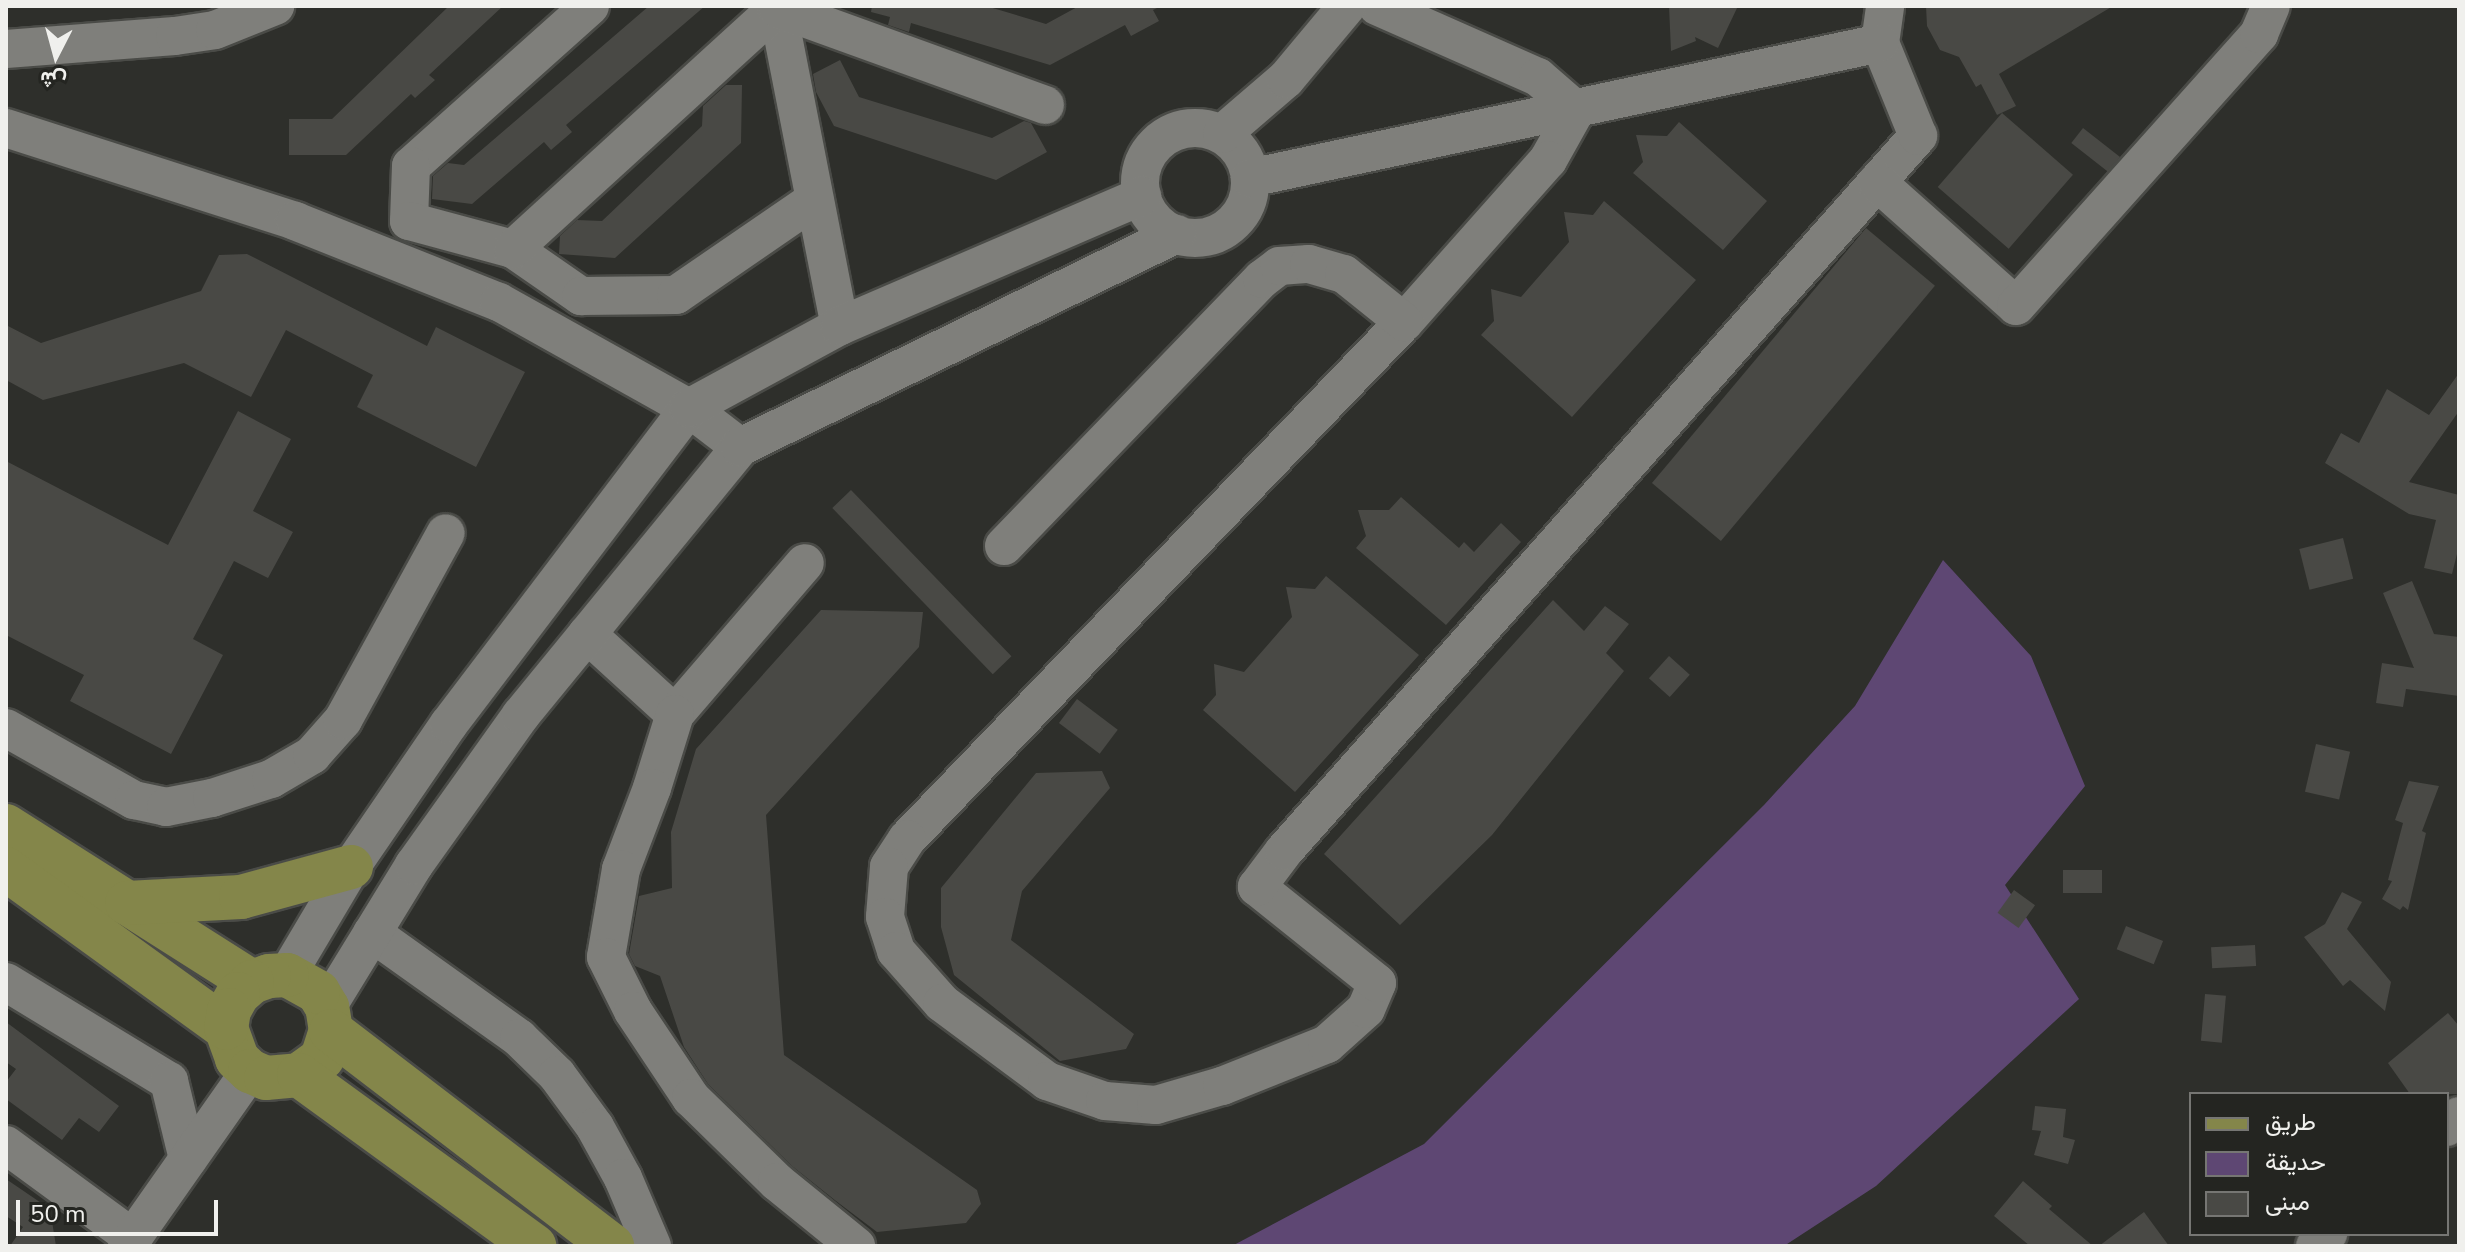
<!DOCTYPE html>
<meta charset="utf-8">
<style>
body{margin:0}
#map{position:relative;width:2465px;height:1252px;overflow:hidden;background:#2e2f2b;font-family:"Nunito Sans",Vazirmatn,sans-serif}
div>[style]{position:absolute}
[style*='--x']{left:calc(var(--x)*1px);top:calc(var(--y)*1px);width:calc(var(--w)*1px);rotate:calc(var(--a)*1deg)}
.green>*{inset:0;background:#5e4773}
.building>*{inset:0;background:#494945;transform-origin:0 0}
.roads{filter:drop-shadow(2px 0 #4a4b47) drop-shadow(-2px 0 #4a4b47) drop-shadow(0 2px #4a4b47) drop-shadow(0 -2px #4a4b47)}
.minor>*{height:38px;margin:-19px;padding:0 19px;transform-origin:19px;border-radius:19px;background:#7f7f7b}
.minor>.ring{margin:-19px;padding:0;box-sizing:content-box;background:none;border:38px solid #7f7f7b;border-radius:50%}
.major>*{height:44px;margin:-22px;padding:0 22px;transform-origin:22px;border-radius:22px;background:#84864a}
span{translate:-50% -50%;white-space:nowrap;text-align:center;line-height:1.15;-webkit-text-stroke:7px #242521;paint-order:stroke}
.frame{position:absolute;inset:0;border:8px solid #f0f0ed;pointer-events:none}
.legend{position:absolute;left:2189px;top:1092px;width:260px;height:144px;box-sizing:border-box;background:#242521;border:2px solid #767673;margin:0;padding:10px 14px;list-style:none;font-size:24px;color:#f0f0ed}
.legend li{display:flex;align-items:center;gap:16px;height:40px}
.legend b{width:40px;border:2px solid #767673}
.north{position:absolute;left:16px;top:16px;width:80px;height:80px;-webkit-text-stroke:6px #242521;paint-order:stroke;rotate:186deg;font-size:22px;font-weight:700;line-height:32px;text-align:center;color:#f0f0ed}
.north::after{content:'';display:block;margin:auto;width:28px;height:36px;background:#f0f0ed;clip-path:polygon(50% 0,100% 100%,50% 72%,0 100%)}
.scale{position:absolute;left:16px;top:1200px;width:202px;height:36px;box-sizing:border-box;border:4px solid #f0f0ed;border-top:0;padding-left:10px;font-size:24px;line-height:28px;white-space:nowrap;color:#f0f0ed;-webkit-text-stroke:6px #242521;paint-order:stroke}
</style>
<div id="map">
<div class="green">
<div style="clip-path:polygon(1943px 560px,2031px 656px,2085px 786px,2005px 885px,2079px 999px,1876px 1186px,1784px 1246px,1232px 1246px,1424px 1144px,1764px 805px,1855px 706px)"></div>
</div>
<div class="building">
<div style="clip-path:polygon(449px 6px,503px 6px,429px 75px,435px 80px,415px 98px,411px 94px,346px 155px,289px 155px,289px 119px,332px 119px)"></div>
<div style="clip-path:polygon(649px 6px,705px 6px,566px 125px,572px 132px,551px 150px,544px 142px,472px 204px,432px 199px,433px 176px,448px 163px,464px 165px)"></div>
<div style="clip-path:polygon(872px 6px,986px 6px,1046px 24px,1079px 6px,1161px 6px,1153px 10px,1159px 21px,1131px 36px,1125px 25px,1050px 65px,911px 23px,909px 32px,888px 25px,890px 17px,871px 12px)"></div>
<div style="clip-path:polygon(1669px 6px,1738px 6px,1718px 48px,1695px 37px,1696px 41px,1671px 51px)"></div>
<div style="clip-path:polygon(1926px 6px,2113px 6px,1999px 74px,2016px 106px,1997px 115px,1981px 84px,1976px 87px,1959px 57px,1940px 50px,1927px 26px)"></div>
<div style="clip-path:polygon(840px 60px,859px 97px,992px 138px,1024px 121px,1031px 123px,1047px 152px,996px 180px,834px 126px,816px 92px,813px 74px)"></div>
<div style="clip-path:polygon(726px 85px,742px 85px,741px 143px,615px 258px,559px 254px,560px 236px,577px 220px,602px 221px,702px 126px,703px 106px)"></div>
<div style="left:2002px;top:113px;width:94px;height:98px;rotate:41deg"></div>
<div style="clip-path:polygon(1679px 122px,1767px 201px,1723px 250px,1633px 173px,1643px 162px,1636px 135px,1667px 136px)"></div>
<div style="left:2083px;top:128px;width:47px;height:19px;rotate:38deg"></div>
<div style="clip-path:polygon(1604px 201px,1696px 280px,1572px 417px,1481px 335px,1494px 321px,1491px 289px,1521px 297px,1569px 242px,1564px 212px,1593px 215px)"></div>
<div style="left:1866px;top:228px;width:90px;height:333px;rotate:40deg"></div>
<div style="clip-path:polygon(247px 254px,427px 346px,436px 327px,525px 372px,476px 467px,357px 407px,373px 375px,286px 330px,251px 397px,184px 363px,43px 400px,6px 380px,6px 325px,41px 343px,201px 291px,219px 255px)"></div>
<div style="clip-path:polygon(2459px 373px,2459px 411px,2409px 482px,2459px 495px,2459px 546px,2452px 574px,2424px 568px,2436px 520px,2409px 514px,2325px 463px,2341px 433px,2359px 443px,2387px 389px,2429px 415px)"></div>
<div style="clip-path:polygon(238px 411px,291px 439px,253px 511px,293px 532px,268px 578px,234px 561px,193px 639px,223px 655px,171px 754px,70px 701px,84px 675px,6px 635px,6px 461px,168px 545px)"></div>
<div style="left:851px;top:490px;width:231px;height:26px;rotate:46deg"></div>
<div style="clip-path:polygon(1401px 497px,1459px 548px,1464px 542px,1474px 552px,1501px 523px,1521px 542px,1446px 625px,1356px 548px,1366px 536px,1358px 510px,1389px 510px)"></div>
<div style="left:2343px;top:538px;width:42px;height:45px;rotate:76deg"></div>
<div style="clip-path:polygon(1326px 576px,1419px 655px,1295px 792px,1203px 710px,1216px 695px,1214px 664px,1244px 672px,1292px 617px,1286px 587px,1315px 589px)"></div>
<div style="clip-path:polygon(2412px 581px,2434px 634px,2459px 637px,2459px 696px,2406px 689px,2403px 707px,2376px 703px,2382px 663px,2414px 668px,2383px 593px)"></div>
<div style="clip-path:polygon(1553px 600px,1584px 631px,1605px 606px,1629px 624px,1606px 653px,1624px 671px,1492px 835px,1400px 925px,1324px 854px)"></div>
<div style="clip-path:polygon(821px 610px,923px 612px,919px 647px,766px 815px,784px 1055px,977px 1190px,981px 1204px,966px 1223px,877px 1232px,836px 1201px,792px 1166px,708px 1084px,684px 1047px,660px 976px,635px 966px,629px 954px,639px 896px,672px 888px,671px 832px,696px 749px)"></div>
<div style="left:1669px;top:656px;width:28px;height:30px;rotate:42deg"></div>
<div style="left:1077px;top:699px;width:51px;height:30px;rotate:37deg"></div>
<div style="left:2316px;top:744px;width:35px;height:49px;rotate:13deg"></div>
<div style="clip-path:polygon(1102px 771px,1110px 788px,1022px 891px,1011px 940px,1134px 1034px,1126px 1049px,1060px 1061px,954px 975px,941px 927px,941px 888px,1036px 773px)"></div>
<div style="clip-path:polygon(2409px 781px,2439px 786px,2422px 831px,2426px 833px,2408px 910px,2403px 906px,2400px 910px,2382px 899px,2392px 881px,2388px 880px,2403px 823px,2395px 820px)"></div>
<div style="left:2102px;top:870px;width:23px;height:39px;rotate:90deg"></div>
<div style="left:2014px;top:890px;width:26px;height:28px;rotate:36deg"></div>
<div style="clip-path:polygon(2342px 892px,2362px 902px,2347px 929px,2391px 982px,2385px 1011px,2350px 980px,2343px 986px,2304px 937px,2325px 924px)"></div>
<div style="left:2126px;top:926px;width:40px;height:25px;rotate:22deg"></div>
<div style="left:2255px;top:945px;width:21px;height:44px;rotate:87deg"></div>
<div style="left:2205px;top:994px;width:21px;height:47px;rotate:5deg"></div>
<div style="clip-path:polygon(2448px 1013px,2459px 1026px,2459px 1094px,2410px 1094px,2388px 1063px)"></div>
<div style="clip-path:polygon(6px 1022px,119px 1106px,99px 1132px,79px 1118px,62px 1140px,6px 1099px,6px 1082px,16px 1069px,6px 1062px)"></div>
<div style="clip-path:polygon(2035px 1106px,2066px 1109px,2063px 1137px,2075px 1140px,2068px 1164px,2034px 1155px,2041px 1131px,2032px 1130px)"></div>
<div style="clip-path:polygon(6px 1179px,50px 1209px,56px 1246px,10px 1246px,23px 1227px,6px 1216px)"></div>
<div style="clip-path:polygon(2023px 1181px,2052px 1206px,2049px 1209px,2093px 1246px,2030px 1246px,1994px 1216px)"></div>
<div style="clip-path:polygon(2144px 1212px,2169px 1246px,2099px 1246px)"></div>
</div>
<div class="roads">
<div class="minor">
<div style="--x:590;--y:6;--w:240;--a:138.2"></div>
<div style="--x:411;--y:166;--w:55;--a:92.1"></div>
<div style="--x:409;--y:221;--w:108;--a:15.1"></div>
<div style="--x:513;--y:249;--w:83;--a:34.7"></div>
<div style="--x:581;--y:296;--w:95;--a:-0.6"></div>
<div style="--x:676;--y:295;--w:168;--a:-34.5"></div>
<div style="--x:777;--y:6;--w:326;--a:78.9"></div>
<div style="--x:1377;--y:6;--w:176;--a:23.8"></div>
<div style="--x:1538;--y:77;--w:50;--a:41"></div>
<div style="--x:1576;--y:110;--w:57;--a:119.2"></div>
<div style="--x:1548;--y:160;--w:217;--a:131.6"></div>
<div style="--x:1404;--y:322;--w:717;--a:133.87"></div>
<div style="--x:907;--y:839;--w:33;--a:123"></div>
<div style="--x:889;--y:867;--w:50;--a:94.6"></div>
<div style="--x:885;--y:917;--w:36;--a:72"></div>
<div style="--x:896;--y:951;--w:69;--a:48.5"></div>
<div style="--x:942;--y:1003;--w:131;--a:36.6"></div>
<div style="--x:1047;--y:1081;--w:61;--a:19"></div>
<div style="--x:1105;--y:1101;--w:51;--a:4.5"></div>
<div style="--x:1156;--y:1105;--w:69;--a:-16.1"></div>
<div style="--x:1222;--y:1086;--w:113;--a:-21.8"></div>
<div style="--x:1327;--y:1044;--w:52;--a:-41.9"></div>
<div style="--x:1366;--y:1009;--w:28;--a:-67"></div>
<div style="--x:1377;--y:983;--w:154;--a:-141.3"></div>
<div style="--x:1257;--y:887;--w:45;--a:-53.1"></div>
<div style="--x:1284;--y:851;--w:956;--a:-48.44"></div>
<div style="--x:1918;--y:136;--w:100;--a:-112.2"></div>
<div style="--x:1880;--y:43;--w:37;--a:-82"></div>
<div style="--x:6;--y:49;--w:169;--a:-4.4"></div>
<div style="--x:175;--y:36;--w:40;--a:-8.5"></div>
<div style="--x:215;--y:30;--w:65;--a:-21.8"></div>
<div style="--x:6;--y:128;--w:304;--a:17.8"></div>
<div style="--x:295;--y:221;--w:219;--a:21.7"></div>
<div style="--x:499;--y:302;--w:218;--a:29.2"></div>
<div style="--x:689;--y:408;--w:64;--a:37.4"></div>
<div class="ring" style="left:1140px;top:128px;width:72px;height:72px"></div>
<div style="--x:1222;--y:134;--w:84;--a:-40.7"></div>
<div style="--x:1286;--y:79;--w:95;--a:-50.1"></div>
<div style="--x:1250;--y:178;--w:644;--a:-12.09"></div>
<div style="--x:1877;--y:182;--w:186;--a:41.7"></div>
<div style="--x:2016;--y:306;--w:365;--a:-48.2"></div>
<div style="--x:2259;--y:34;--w:30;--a:-67"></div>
<div style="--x:513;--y:249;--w:357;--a:-42.4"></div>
<div style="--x:777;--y:8;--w:285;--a:19.9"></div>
<div style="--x:1004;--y:546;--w:371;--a:-46"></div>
<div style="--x:1262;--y:279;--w:21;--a:-37"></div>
<div style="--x:1279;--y:266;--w:30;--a:-4"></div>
<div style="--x:1309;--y:264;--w:36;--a:16"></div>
<div style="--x:1344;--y:274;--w:77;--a:38.7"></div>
<div style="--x:587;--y:634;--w:119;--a:42.3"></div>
<div style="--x:675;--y:714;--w:199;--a:-49.3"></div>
<div style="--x:675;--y:714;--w:77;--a:107.3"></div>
<div style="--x:652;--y:788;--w:87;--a:110.9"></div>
<div style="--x:621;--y:869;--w:89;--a:99.7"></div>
<div style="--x:606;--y:957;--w:60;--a:63.4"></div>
<div style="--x:633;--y:1011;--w:105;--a:56.3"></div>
<div style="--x:691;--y:1098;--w:120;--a:44.3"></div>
<div style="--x:777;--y:1182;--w:102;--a:39"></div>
<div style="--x:6;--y:728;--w:147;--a:29.4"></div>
<div style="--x:134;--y:800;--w:33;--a:12"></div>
<div style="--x:166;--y:807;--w:47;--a:-11.1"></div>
<div style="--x:212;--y:798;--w:62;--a:-17.9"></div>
<div style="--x:271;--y:779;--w:48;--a:-30.3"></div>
<div style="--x:312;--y:755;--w:47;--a:-48.5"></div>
<div style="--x:343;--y:720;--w:213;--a:-61.2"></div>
<div style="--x:372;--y:933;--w:181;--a:35.5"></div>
<div style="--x:519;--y:1038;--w:53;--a:44.2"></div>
<div style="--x:557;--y:1075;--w:64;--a:53.8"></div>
<div style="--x:595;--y:1127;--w:58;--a:61.2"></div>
<div style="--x:623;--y:1178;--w:74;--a:66.9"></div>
<div style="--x:287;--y:975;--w:126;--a:-59.3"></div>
<div style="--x:351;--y:867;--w:173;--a:-55.6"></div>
<div style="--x:449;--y:724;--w:397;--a:-52.8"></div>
<div style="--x:689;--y:408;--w:172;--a:-28.5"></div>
<div style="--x:840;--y:326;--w:329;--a:-23.3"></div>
<div style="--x:6;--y:982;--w:191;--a:31.3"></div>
<div style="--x:169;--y:1081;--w:80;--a:76.3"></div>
<div style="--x:327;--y:1007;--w:167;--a:-58.5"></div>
<div style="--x:414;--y:865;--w:184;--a:-54.5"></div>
<div style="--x:521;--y:715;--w:346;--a:-50.7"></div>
<div style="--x:740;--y:447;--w:486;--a:-26"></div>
<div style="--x:2447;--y:1127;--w:16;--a:-43"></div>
<div style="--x:6;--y:1145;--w:157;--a:36.2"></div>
<div style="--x:127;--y:1246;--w:214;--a:-54.9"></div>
<div style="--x:2315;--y:1246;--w:18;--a:-43"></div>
</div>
<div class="major">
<div style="--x:6;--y:826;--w:291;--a:32.4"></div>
<div style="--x:6;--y:869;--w:271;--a:35.9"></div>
<div style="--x:226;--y:1028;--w:33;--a:70"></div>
<div style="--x:237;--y:1059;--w:18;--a:43"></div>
<div style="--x:250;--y:1071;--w:17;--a:24"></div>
<div style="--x:266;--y:1078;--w:33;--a:-5"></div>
<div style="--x:299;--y:1075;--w:29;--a:-36"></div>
<div style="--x:322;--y:1058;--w:28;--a:-72"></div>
<div style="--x:331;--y:1031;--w:24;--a:-99"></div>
<div style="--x:327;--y:1007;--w:17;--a:-121"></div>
<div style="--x:318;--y:992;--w:35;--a:-151"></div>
<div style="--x:287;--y:975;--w:18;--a:177"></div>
<div style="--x:269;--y:976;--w:18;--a:161"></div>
<div style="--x:252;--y:982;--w:18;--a:139"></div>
<div style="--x:238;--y:994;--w:18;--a:119"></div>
<div style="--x:229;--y:1010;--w:18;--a:99"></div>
<div style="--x:127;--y:903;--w:114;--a:-3"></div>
<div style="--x:241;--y:897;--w:114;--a:-15.3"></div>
<div style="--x:331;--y:1031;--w:354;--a:37.4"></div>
<div style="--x:299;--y:1075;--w:291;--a:36"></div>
</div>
</div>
<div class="frame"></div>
<ul class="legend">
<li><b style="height:10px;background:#84864a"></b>طريق</li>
<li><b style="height:22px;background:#5e4773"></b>حديقة</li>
<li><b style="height:22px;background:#494945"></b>مبنى</li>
</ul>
<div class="north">ش</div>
<div class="scale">50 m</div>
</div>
